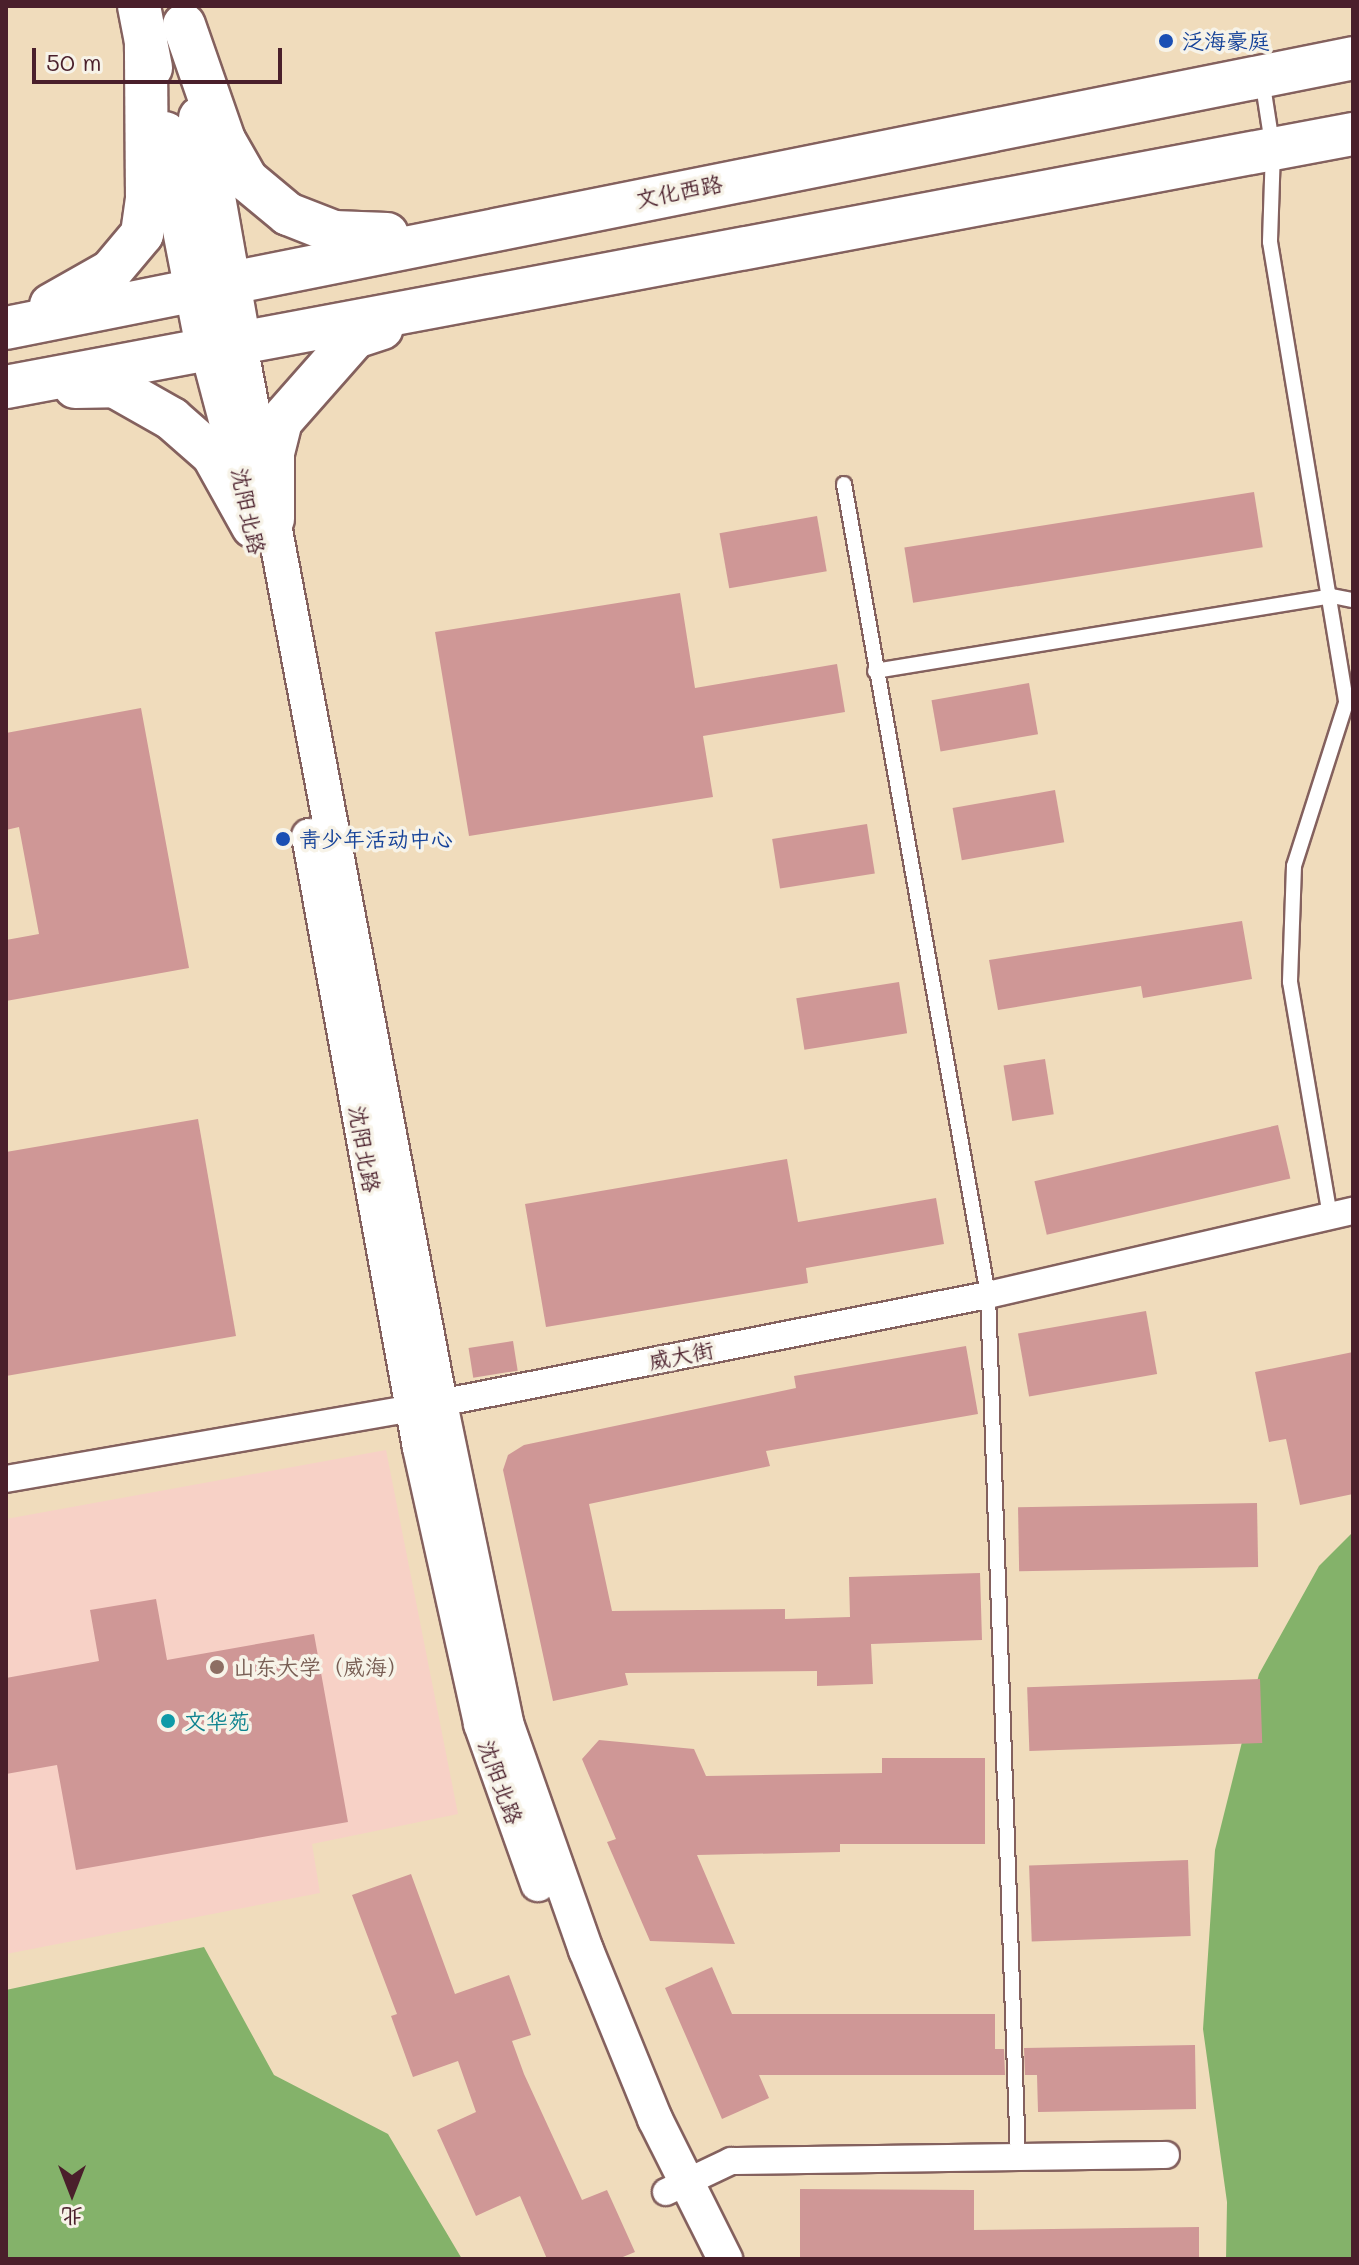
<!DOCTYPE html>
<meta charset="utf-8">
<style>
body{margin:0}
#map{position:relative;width:1359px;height:2265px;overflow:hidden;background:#f0dcbc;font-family:Mali,"LXGW WenKai TC",sans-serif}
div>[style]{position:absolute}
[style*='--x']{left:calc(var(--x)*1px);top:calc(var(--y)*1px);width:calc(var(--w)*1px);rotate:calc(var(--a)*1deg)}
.built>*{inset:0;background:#f7d1c6}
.forest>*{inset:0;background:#84b26a}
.building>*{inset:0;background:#cf9796;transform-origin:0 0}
.roads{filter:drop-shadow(2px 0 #84615e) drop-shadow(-2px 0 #84615e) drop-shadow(0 2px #84615e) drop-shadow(0 -2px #84615e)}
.service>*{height:14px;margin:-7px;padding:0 7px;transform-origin:7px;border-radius:7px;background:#fff}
.minor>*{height:26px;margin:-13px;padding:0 13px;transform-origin:13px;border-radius:13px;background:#fff}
.tertiary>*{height:34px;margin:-17px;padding:0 17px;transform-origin:17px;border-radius:17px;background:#fff}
.primary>*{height:42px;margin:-21px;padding:0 21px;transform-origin:21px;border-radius:21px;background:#fff}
.dots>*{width:22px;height:22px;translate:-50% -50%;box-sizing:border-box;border:4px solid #f7f3e8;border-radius:50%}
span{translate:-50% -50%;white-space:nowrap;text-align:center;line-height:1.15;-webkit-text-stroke:7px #f7f3e8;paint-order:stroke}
.transit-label{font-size:22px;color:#164399}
.left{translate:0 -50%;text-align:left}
.street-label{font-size:22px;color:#4a1f2b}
.education-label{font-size:22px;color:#785e54}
.culture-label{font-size:22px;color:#0d838f}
.frame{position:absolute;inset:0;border:8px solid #4a1f2b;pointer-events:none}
.north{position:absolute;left:32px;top:2153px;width:80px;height:80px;-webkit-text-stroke:6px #f7f3e8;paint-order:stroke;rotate:180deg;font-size:22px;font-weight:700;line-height:32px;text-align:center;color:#4a1f2b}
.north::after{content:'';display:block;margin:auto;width:28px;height:36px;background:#4a1f2b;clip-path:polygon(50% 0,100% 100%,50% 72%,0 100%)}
.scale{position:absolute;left:32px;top:48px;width:250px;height:36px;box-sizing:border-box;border:4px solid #4a1f2b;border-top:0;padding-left:10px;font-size:24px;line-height:28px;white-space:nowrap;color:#4a1f2b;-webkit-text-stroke:6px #f7f3e8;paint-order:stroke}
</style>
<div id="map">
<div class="built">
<div style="clip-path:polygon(386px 1450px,458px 1814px,312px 1844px,320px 1893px,6px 1954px,6px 1519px)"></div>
</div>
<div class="forest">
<div style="clip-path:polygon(1353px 1532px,1353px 2259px,1226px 2259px,1227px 2202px,1203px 2029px,1215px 1850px,1259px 1674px,1319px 1566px)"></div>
<div style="clip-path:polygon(204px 1947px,274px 2075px,388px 2134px,462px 2259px,6px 2259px,6px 1990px)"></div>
</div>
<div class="building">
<div style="left:1254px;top:492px;width:56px;height:354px;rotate:81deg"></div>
<div style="left:817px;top:516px;width:56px;height:99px;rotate:80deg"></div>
<div style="clip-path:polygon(680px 593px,695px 688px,837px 664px,845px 712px,703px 736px,713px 797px,469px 836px,435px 632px)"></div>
<div style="left:1029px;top:683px;width:52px;height:99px;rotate:80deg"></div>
<div style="clip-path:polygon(141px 708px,189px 968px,6px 1001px,6px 940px,39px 934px,19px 827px,6px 830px,6px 733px)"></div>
<div style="left:1055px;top:790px;width:53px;height:104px;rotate:80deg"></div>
<div style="left:867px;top:824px;width:50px;height:96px;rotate:81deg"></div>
<div style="clip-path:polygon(1242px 921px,1252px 979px,1143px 998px,1141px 986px,998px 1010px,989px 960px)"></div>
<div style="left:899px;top:982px;width:52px;height:104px;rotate:81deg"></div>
<div style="left:1045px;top:1059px;width:56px;height:42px;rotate:81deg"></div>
<div style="clip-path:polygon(198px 1119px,236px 1336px,6px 1376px,6px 1152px)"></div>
<div style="left:1278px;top:1125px;width:55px;height:250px;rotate:77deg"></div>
<div style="clip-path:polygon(787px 1159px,798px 1222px,936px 1198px,944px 1244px,806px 1268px,808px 1283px,546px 1327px,525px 1204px)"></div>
<div style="left:1146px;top:1311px;width:64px;height:130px;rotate:80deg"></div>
<div style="left:513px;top:1341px;width:30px;height:45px;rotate:81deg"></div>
<div style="clip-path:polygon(966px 1346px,978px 1414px,766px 1451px,770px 1466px,589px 1504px,612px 1611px,785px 1609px,785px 1619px,850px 1617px,849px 1577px,980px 1573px,982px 1640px,871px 1644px,873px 1684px,817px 1686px,817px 1671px,625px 1673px,628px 1685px,553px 1701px,503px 1470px,508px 1455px,524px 1445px,796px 1388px,794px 1376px)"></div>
<div style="clip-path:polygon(1353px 1352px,1353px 1494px,1300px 1505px,1286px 1439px,1269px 1442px,1255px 1372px)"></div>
<div style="left:1257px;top:1503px;width:64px;height:239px;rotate:89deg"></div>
<div style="clip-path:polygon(156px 1599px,167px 1660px,314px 1634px,348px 1822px,76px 1870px,57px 1765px,6px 1774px,6px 1678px,99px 1661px,90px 1610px)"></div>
<div style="left:1260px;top:1679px;width:64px;height:233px;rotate:88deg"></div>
<div style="clip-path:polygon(599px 1740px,694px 1749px,706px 1776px,882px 1773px,882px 1758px,985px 1758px,985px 1844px,840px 1844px,840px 1852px,697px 1855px,735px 1944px,650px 1941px,607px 1842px,616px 1839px,582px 1759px)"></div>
<div style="left:1188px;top:1860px;width:76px;height:159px;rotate:88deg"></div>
<div style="clip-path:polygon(411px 1874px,455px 1994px,509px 1975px,531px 2035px,512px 2041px,524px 2074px,582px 2200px,607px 2190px,635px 2252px,618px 2259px,547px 2259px,520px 2196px,476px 2216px,437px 2130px,476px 2112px,458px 2061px,413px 2077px,391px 2016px,397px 2014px,352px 1895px)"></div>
<div style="clip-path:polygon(712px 1967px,732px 2014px,995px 2014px,995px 2049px,1004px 2049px,1005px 2075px,759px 2075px,769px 2098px,722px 2119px,665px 1988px)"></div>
<div style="clip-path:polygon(1195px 2045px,1196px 2109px,1038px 2112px,1037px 2075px,1025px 2075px,1024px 2048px)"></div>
<div style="clip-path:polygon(800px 2189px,974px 2190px,974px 2230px,1199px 2227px,1199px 2259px,800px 2259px)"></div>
</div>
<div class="roads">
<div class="service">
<div style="--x:1262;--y:79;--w:72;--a:81.2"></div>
<div style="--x:1273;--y:150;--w:92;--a:91.9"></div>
<div style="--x:1270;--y:242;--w:467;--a:80.6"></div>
<div style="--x:1346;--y:703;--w:171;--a:107.7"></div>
<div style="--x:1294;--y:866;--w:116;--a:92"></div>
<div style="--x:1290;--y:982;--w:236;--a:80.3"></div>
<div style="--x:844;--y:484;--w:824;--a:79.93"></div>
<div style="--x:988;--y:1295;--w:865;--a:88.01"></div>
<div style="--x:875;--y:671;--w:463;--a:-9.3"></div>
<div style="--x:1332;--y:596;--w:21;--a:11"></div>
</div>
<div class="minor">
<div style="--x:6;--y:1479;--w:441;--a:-9.9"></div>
<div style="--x:440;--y:1403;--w:559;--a:-11.15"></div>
<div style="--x:988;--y:1295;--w:375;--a:-13"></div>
<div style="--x:666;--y:2192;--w:72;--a:-25.5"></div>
<div style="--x:731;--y:2161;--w:435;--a:-0.8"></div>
</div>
<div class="tertiary">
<div style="--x:240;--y:345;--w:1077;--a:79.3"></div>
<div style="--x:440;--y:1403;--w:327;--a:78.3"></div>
<div style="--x:506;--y:1723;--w:241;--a:70.6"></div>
<div style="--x:586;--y:1950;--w:183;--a:67.8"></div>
<div style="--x:655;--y:2119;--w:157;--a:63.4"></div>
<div style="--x:208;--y:352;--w:153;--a:75.2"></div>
<div style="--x:309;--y:836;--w:622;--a:79.72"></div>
<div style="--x:420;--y:1448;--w:283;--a:77.5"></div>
<div style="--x:481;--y:1724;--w:170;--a:70.4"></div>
</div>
<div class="primary">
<div style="--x:139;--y:6;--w:63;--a:79"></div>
<div style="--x:184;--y:25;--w:122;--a:70.8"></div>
<div style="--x:224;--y:140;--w:46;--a:60.1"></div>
<div style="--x:247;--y:180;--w:53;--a:39.7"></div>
<div style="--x:288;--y:214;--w:49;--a:21.4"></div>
<div style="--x:334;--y:232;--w:53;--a:2.2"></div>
<div style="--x:200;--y:118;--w:230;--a:80"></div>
<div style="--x:165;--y:133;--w:223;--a:78.9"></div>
<div style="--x:51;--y:305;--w:69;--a:-29.5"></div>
<div style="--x:111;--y:271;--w:48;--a:-50"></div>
<div style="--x:142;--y:234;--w:35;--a:-82"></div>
<div style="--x:147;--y:199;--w:158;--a:-90.4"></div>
<div style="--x:6;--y:328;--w:1374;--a:-11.33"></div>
<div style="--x:6;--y:387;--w:1371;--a:-10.64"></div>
<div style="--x:75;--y:387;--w:39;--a:-1"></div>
<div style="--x:114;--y:386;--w:67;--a:29.6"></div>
<div style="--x:172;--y:419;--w:55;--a:41.3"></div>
<div style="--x:213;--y:455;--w:82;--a:60.9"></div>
<div style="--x:273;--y:519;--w:66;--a:-90"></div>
<div style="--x:273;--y:453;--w:33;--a:-76"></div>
<div style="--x:281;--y:421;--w:112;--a:-48.6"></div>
<div style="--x:355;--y:337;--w:28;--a:-18"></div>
</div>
</div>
<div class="dots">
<div style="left:1166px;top:41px;background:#1a4fb4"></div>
<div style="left:283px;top:839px;background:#1a4fb4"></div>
<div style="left:217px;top:1667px;background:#8d6e63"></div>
<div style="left:168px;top:1721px;background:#0f9aa8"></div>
</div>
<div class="transit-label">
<span class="left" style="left:1182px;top:41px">泛海豪庭</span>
<span class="left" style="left:299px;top:839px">青少年活动中心</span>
</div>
<div class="street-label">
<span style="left:679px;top:191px;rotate:-11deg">文化西路</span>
<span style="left:249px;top:511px;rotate:78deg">沈阳北路</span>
<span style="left:365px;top:1149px;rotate:80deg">沈阳北路</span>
<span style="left:681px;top:1355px;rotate:-11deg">威大街</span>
<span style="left:501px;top:1782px;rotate:70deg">沈阳北路</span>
</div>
<div class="education-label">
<span class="left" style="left:233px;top:1667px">山东大学（威海）</span>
</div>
<div class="culture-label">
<span class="left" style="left:184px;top:1721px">文华苑</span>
</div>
<div class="frame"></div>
<div class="north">北</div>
<div class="scale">50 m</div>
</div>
